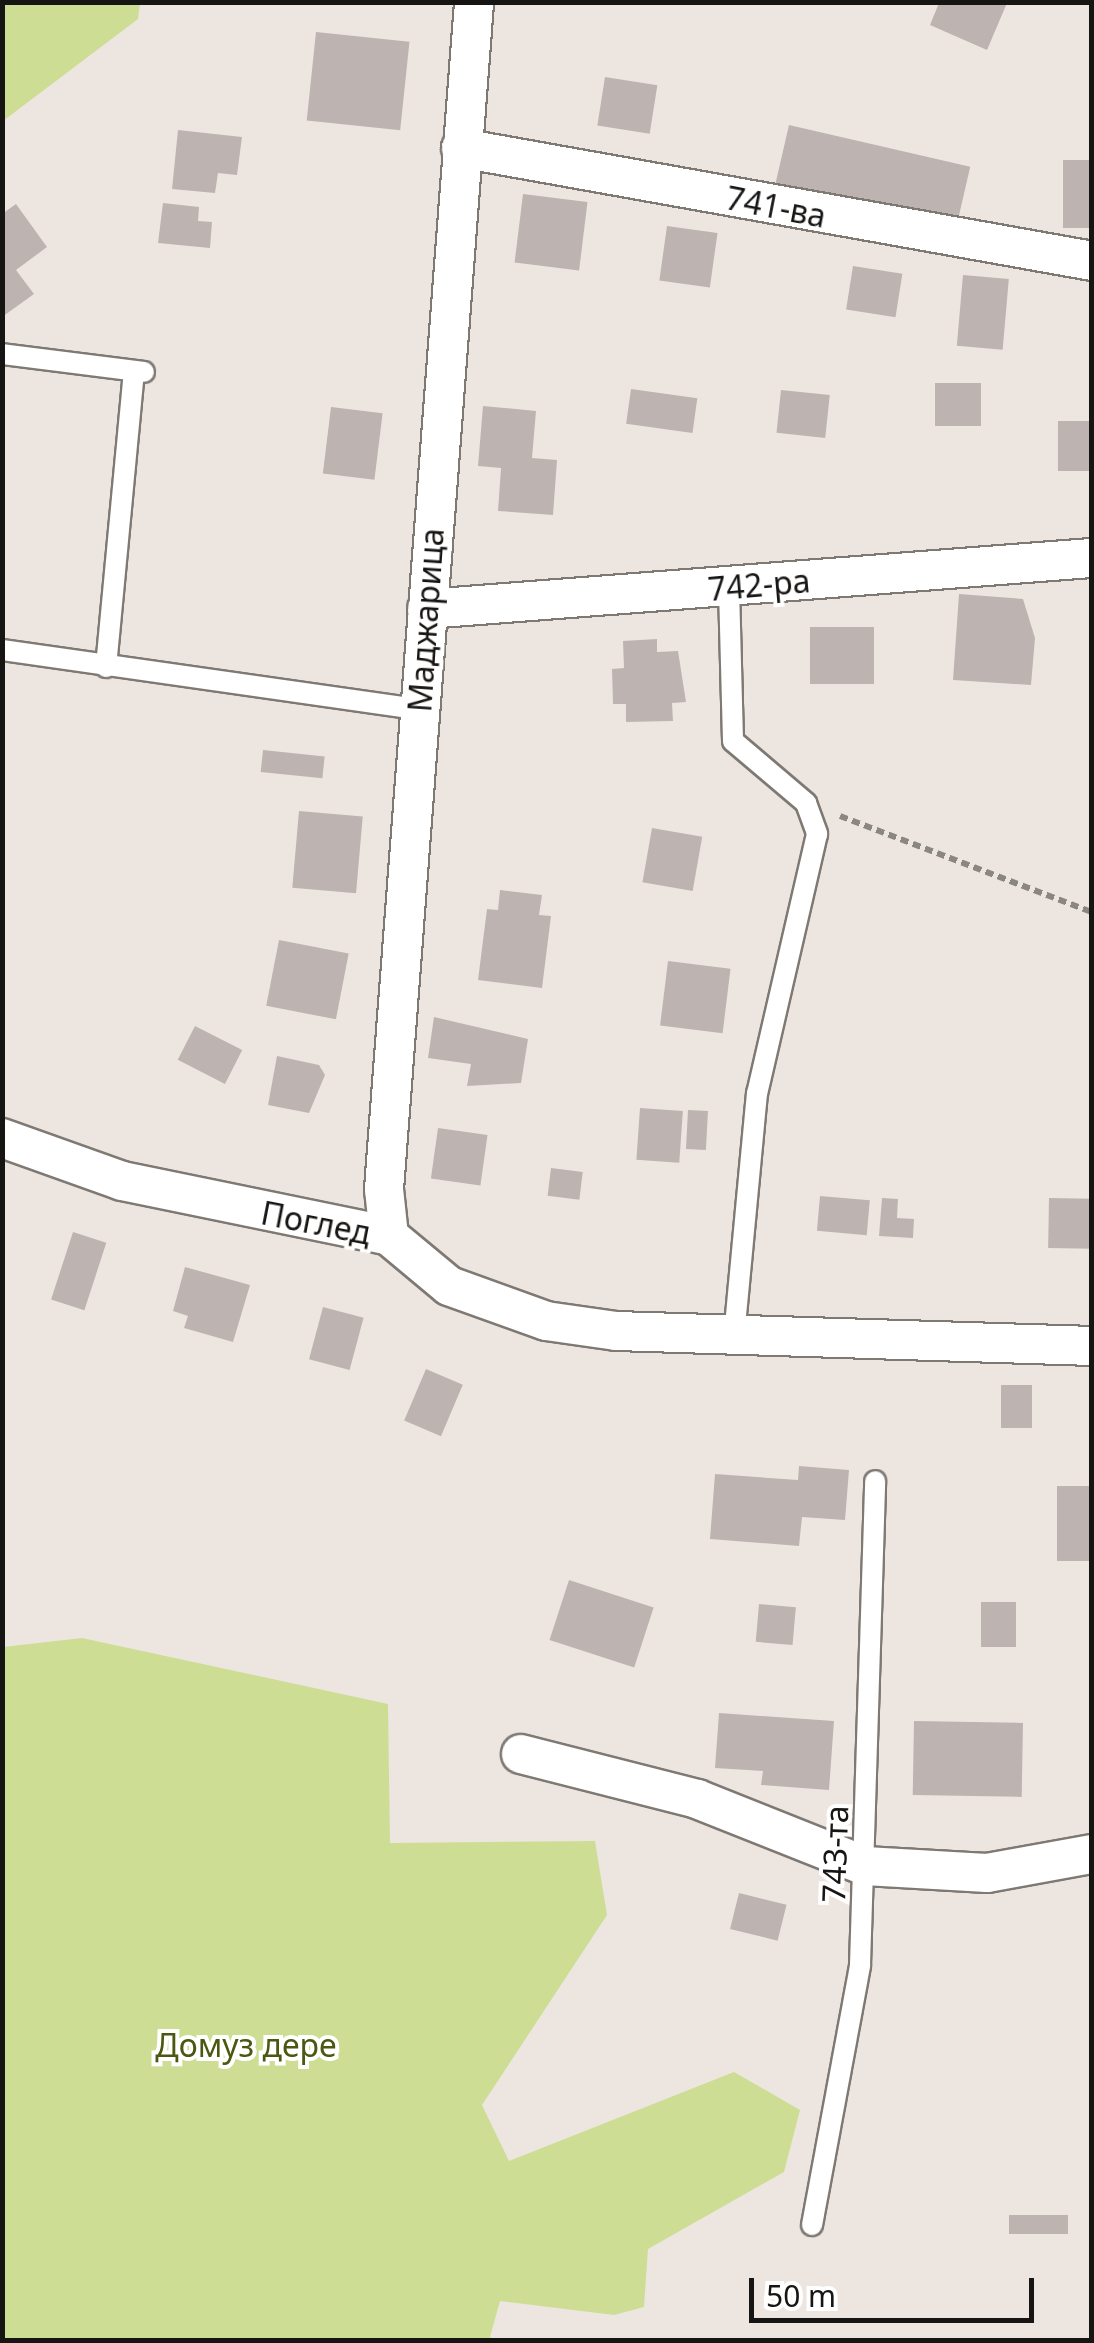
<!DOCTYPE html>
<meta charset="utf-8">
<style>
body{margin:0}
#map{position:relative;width:1094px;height:2343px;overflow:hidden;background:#ede6e0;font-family:"Noto Sans",sans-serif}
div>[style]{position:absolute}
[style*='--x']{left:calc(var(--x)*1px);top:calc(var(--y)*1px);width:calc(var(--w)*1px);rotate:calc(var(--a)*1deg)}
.green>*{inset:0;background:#cdde94}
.building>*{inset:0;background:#bdb4b2;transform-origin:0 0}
.path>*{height:6px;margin-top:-3px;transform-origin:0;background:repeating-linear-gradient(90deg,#8a8682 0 8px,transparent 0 13px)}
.roads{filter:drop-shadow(2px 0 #7f7974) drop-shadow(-2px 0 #7f7974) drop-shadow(0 2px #7f7974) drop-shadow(0 -2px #7f7974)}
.service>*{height:20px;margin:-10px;padding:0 10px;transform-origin:10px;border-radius:10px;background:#fff}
.minor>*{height:38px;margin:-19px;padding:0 19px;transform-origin:19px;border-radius:19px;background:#fff}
span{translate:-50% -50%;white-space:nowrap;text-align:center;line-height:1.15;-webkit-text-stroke:8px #fff;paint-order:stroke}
.street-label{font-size:32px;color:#171513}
.park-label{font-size:32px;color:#4c5711}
.frame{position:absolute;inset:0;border:5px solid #171513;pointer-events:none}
.scale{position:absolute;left:749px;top:2278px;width:285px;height:45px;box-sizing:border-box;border:5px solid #171513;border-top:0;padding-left:12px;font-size:30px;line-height:35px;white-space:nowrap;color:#171513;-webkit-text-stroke:8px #fff;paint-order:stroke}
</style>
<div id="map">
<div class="green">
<div style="clip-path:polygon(3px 2px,140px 2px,140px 3px,138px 19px,3px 121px)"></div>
<div style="clip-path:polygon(82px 1638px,388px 1704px,390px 1843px,595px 1841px,607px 1915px,482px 2105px,509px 2161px,734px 2072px,800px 2110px,784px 2172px,648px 2249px,644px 2307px,614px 2315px,500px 2301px,490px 2337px,497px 2340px,3px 2340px,3px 1647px)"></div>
</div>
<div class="building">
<div style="clip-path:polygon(939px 3px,1007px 3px,987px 50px,930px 25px)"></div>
<div style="left:316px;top:32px;width:94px;height:89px;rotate:6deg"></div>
<div style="left:605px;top:77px;width:53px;height:49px;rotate:9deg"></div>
<div style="left:789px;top:125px;width:186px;height:60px;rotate:13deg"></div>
<div style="clip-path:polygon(178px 130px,242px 137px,237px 175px,218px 173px,215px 193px,172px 189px)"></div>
<div style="left:1063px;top:160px;width:29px;height:68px"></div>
<div style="left:523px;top:194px;width:65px;height:69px;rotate:7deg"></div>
<div style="clip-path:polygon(163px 203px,199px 207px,198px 221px,212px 222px,210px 248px,158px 243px)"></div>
<div style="clip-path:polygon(16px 204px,47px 247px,16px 270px,34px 294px,2px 317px,2px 214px)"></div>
<div style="left:667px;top:226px;width:51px;height:55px;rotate:8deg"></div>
<div style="left:853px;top:266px;width:50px;height:44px;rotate:9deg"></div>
<div style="left:963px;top:275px;width:46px;height:71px;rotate:5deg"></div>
<div style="left:935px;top:383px;width:46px;height:43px"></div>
<div style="left:631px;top:389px;width:67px;height:35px;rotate:8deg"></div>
<div style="left:781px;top:390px;width:49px;height:43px;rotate:6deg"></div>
<div style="clip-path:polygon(483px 406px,536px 411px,532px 458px,557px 460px,553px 515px,498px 511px,501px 468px,478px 466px)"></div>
<div style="left:331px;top:407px;width:52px;height:67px;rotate:7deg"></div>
<div style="left:1092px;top:421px;width:50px;height:34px;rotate:90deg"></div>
<div style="clip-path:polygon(959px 594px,1023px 599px,1035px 638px,1031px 685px,953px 680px)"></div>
<div style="left:810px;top:627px;width:64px;height:57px"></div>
<div style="clip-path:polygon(657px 639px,657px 652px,678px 651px,686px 702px,672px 703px,673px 721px,626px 722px,626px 704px,613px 704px,612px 669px,624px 668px,623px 641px)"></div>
<div style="left:263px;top:750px;width:62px;height:22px;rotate:6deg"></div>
<div style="left:299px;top:811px;width:64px;height:77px;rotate:5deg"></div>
<div style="left:652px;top:828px;width:51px;height:55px;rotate:10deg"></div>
<div style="clip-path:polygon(500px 890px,542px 895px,539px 915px,551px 916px,542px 988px,478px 980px,487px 909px,498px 910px)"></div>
<div style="left:279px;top:940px;width:71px;height:67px;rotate:11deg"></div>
<div style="left:668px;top:961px;width:63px;height:65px;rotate:7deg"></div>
<div style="clip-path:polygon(434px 1017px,528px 1039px,521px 1083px,467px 1086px,471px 1064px,428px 1058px)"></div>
<div style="left:195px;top:1026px;width:53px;height:38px;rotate:27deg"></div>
<div style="clip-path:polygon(277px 1056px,319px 1065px,325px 1075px,309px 1113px,268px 1105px)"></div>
<div style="left:640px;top:1108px;width:43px;height:52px;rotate:4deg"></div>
<div style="left:688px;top:1110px;width:20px;height:39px;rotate:3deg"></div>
<div style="left:438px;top:1128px;width:50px;height:51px;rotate:8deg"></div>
<div style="left:551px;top:1168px;width:32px;height:28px;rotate:7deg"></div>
<div style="left:820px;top:1196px;width:50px;height:35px;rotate:5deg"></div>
<div style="clip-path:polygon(882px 1198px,898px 1199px,897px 1218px,914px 1219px,913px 1238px,879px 1236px)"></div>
<div style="left:1049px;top:1198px;width:43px;height:50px;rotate:1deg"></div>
<div style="left:73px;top:1232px;width:35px;height:71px;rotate:18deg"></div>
<div style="clip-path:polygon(185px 1267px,250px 1285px,233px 1342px,184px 1328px,188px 1316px,173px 1311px)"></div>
<div style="left:323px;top:1307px;width:42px;height:54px;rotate:15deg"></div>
<div style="left:426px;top:1369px;width:40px;height:56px;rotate:23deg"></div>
<div style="left:1001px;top:1385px;width:31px;height:43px"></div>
<div style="clip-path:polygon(799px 1466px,849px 1470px,845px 1520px,802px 1517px,799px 1546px,710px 1539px,715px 1474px,798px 1480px)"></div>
<div style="left:1092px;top:1486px;width:75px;height:35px;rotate:90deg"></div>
<div style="left:569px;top:1580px;width:89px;height:63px;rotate:18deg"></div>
<div style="left:981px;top:1602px;width:35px;height:45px"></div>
<div style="left:759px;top:1604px;width:37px;height:38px;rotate:5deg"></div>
<div style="clip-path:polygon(719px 1713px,834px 1721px,829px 1790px,761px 1785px,763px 1771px,715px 1768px)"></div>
<div style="left:914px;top:1721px;width:109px;height:74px;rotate:1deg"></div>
<div style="left:739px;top:1893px;width:49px;height:37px;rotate:14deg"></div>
<div style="left:1009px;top:2215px;width:59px;height:19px"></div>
</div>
<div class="path">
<div style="--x:840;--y:816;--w:270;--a:20.9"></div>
</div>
<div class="roads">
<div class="service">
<div style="--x:2;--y:354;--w:143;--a:7.2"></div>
<div style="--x:729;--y:588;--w:153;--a:88.5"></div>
<div style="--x:733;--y:741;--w:96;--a:40.3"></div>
<div style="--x:806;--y:803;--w:33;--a:70"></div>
<div style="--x:817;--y:834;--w:266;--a:103"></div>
<div style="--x:757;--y:1093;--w:243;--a:95.4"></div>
<div style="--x:2;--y:650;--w:421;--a:8.1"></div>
<div style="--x:106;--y:667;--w:297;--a:-84.6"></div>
<div style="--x:812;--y:2225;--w:264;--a:-79.5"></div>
<div style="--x:860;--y:1965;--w:484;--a:-88.2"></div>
</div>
<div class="minor">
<div style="--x:461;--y:148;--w:641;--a:10.15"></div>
<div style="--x:427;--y:609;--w:667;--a:-4.39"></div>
<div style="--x:2;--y:1138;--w:127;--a:19.7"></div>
<div style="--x:122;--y:1181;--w:273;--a:11.6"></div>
<div style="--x:389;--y:1236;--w:78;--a:39.8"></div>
<div style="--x:449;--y:1286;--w:103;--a:19.8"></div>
<div style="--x:546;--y:1321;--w:71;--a:8.1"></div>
<div style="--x:616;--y:1331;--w:476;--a:1.8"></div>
<div style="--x:389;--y:1236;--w:47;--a:-96.1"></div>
<div style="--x:384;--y:1189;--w:1190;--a:-85.66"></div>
<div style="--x:521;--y:1754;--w:182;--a:14.3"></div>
<div style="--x:697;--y:1799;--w:181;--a:21.7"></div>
<div style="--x:865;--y:1866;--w:122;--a:3.3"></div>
<div style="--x:987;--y:1873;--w:107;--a:-10.3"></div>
</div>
</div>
<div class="street-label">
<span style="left:776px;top:207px;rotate:11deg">741-ва</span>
<span style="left:759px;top:585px;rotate:-5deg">742-ра</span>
<span style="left:426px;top:620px;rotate:-86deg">Маджарица</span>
<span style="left:316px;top:1223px;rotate:11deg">Поглед</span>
<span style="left:835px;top:1854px;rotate:-88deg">743-та</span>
</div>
<div class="park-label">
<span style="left:246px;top:2045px">Домуз дере</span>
</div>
<div class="frame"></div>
<div class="scale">50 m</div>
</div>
